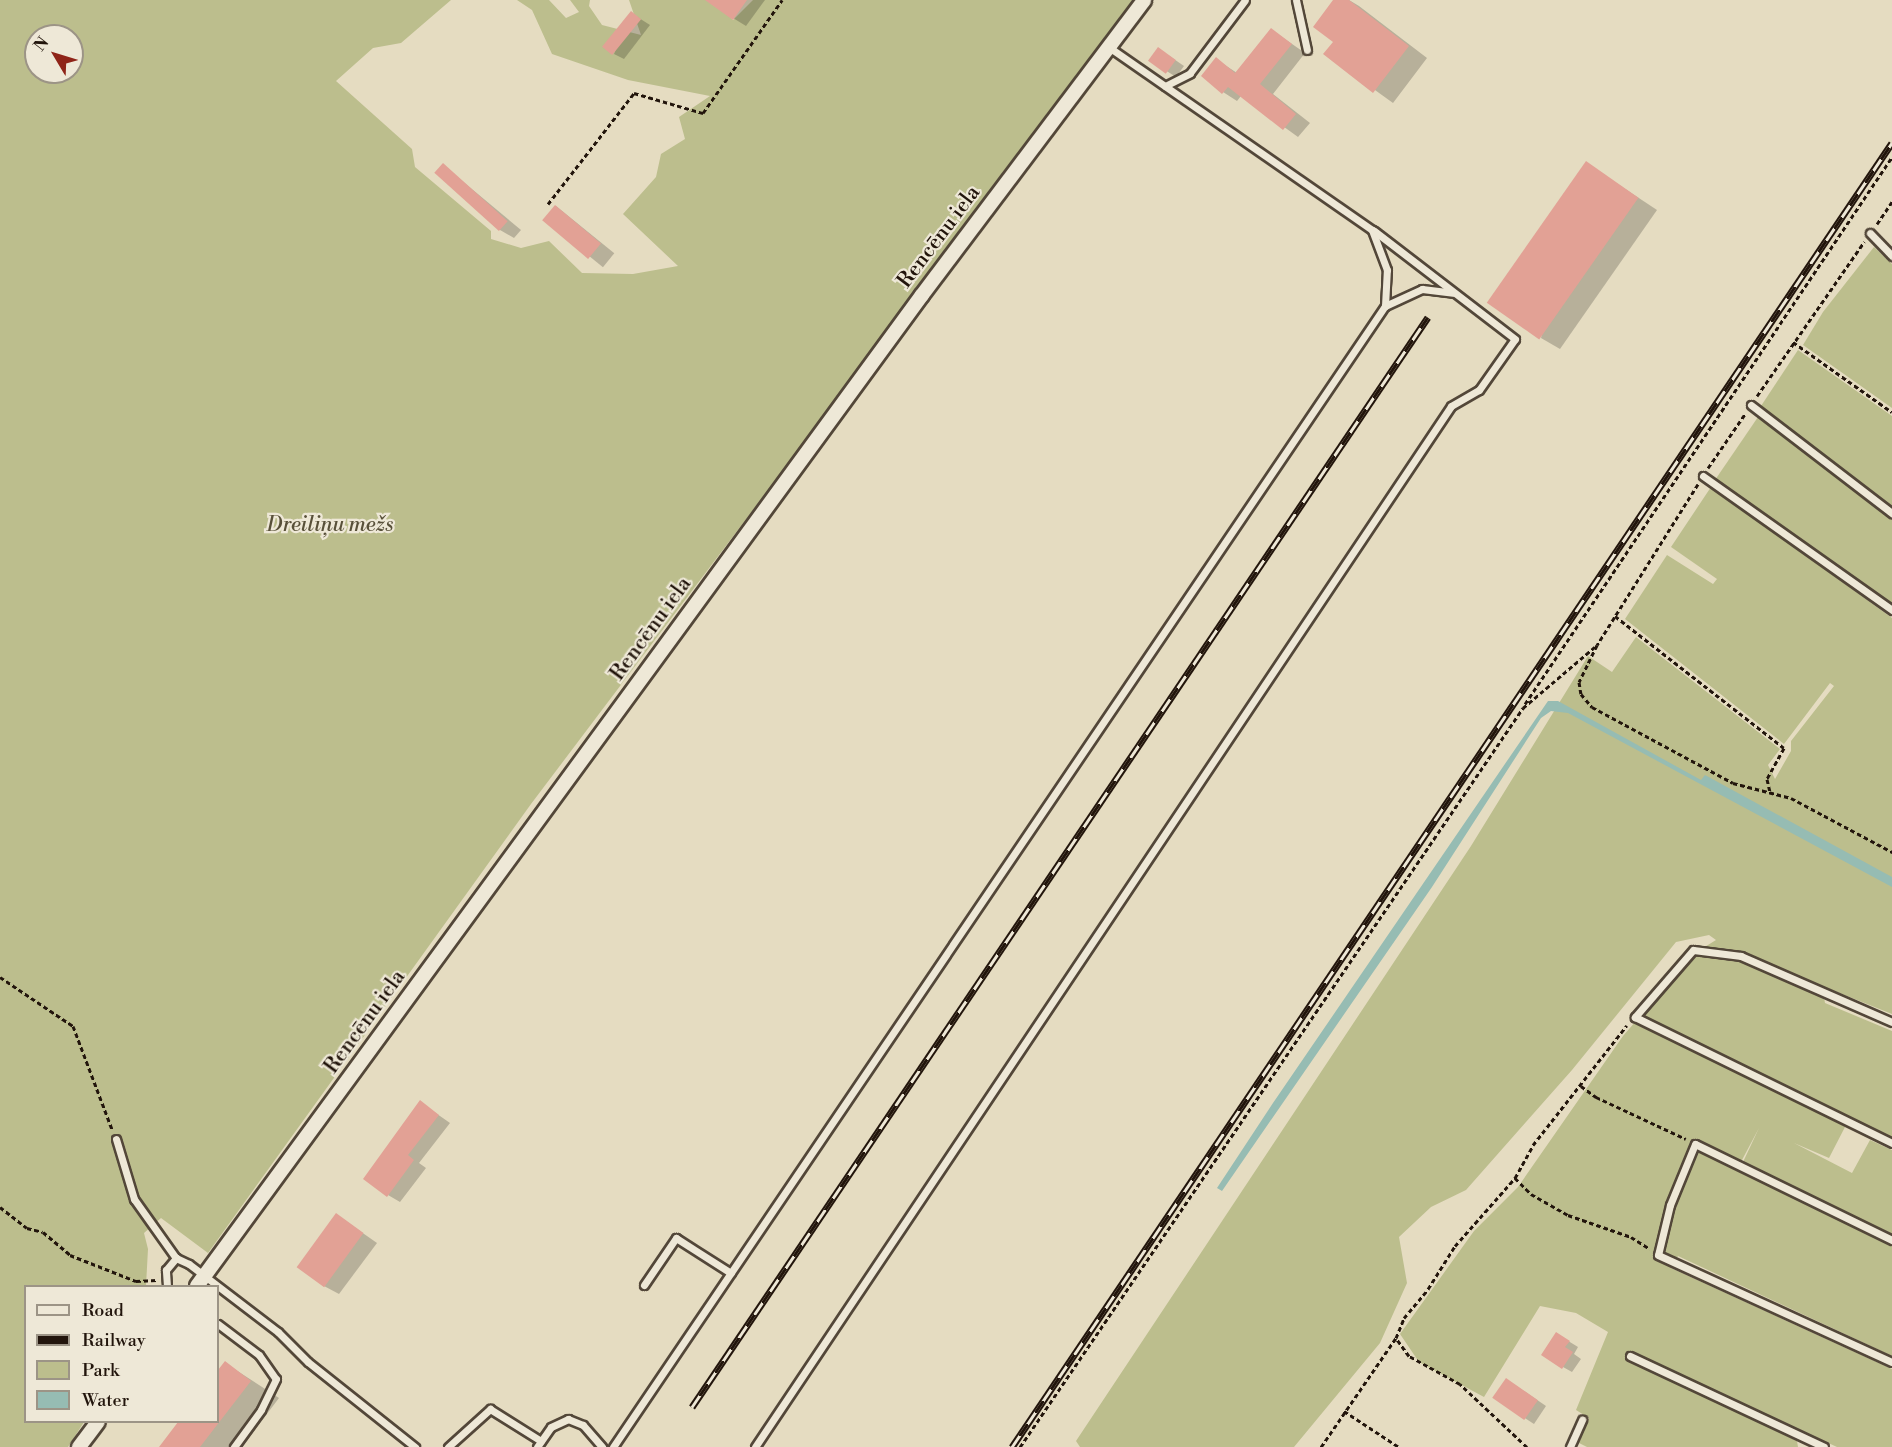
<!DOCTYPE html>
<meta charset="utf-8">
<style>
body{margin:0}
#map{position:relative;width:1892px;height:1447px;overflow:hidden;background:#e5dcc1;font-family:"Libre Bodoni",serif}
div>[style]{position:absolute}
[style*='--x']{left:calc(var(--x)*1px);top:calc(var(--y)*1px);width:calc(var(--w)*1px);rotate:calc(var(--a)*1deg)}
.green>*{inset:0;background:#bcbe8d}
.water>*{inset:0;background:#96bcb3}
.shadow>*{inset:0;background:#0003;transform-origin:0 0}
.building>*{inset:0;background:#e2a195;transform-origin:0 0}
.path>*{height:3px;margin-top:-1.5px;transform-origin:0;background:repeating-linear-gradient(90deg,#22150c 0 4.5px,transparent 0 7.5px)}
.roads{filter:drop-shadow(2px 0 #534739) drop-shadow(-2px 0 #534739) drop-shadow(0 2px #534739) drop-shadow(0 -2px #534739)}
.lane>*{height:7px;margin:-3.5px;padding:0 3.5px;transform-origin:3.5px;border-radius:3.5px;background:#eee8d7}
.street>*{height:14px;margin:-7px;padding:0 7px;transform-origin:7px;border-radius:7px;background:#eee8d7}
.rail>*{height:7px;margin-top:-3.5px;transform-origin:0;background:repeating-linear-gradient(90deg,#eee8d7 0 14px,#22150c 0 28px);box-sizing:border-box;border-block:2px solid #22150c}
span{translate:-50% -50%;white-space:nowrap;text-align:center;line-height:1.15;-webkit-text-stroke:4.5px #eee8d7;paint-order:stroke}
.street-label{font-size:21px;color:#22150c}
.park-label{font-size:21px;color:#585039;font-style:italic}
.legend{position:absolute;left:24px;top:1285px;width:195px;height:138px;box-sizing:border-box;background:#eee8d7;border:2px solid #9c9486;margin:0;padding:8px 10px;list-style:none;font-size:18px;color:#22150c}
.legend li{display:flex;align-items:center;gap:12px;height:30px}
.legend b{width:30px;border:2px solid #9c9486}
.north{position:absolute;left:24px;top:24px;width:60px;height:60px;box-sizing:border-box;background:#eee8d7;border:2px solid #9c9486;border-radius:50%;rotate:308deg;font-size:16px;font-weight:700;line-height:24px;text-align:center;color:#22150c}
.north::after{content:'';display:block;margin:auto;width:21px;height:27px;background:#8f2418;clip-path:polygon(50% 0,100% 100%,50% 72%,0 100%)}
</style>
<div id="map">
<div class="green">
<div style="clip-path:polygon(evenodd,0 0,451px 0,401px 43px,373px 48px,336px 81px,412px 149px,415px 167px,491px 231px,491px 239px,521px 248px,549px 241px,582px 273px,633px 274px,678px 266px,623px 214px,656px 177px,661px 154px,685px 139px,679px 117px,710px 96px,628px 80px,552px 54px,532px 10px,517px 0,549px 0,566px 18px,579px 12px,570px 0,590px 0,589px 6px,602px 25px,641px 35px,629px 0,713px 0,733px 20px,753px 0,1138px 0,531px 804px,208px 1253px,161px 1218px,144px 1233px,148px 1249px,146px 1286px,26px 1286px,26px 1422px,84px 1422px,68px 1447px,0 1447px,0 0,36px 36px,72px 36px,72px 72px,36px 72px,36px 36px)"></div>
<div style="clip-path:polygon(1874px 247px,1892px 264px,1892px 408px,1803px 345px,1823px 312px)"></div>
<div style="clip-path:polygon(1798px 350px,1892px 416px,1892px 507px,1761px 406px)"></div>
<div style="clip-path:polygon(1758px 417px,1892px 515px,1892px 606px,1715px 480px)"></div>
<div style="clip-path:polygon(1711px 487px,1892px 618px,1892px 1014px,1822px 986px,1825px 1003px,1892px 1031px,1892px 1138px,1791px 1091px,1845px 1127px,1829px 1158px,1794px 1143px,1852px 1173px,1870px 1140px,1892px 1150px,1892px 1234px,1743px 1162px,1759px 1128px,1742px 1160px,1727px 1166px,1892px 1244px,1892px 1356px,1678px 1256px,1671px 1268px,1892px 1369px,1892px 1447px,1837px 1447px,1629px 1351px,1631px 1361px,1797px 1441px,1798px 1447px,1587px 1447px,1577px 1442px,1589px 1418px,1576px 1410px,1608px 1332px,1576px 1313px,1540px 1306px,1484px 1397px,1419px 1362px,1400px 1334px,1474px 1231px,1518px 1187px,1623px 1036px,1695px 953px,1716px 940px,1709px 935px,1676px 942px,1572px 1070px,1466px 1190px,1431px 1207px,1399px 1237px,1407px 1283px,1380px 1343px,1294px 1447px,1080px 1447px,1076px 1441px,1471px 846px,1588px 656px,1612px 672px,1636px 637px,1780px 749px,1768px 765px,1775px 779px,1791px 751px,1791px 741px,1834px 686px,1830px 683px,1784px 744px,1625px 619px,1667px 555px,1713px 584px,1717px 579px,1671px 547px)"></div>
</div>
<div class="water">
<div style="clip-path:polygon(1548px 701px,1558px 701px,1701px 780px,1705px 775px,1892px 877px,1892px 887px,1568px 713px,1551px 711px,1541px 718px,1432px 887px,1222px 1191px,1217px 1188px,1273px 1103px)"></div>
</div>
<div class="shadow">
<div style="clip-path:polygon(720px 0,765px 0,746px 26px,733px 18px)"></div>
<div style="clip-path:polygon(1335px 0,1349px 0,1359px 6px,1427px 58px,1393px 103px,1325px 54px,1335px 42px)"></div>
<div style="clip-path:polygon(631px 13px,650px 25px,624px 59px,614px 54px)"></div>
<div style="clip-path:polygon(1272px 30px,1305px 53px,1273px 94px,1310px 123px,1298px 137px,1241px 96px,1237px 101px,1223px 92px,1216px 59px,1237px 73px)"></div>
<div style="clip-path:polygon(1168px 55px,1184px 66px,1176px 77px,1151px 61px)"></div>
<div style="clip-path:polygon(1586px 163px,1657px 210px,1560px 349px,1541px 338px)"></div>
<div style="clip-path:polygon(443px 165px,521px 230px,514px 238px,500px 230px)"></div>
<div style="left:556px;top:206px;width:75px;height:18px;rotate:39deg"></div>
<div style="clip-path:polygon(420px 1102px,450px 1123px,419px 1163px,426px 1168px,400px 1202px,388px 1195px)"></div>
<div style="clip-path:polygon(337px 1215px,377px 1243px,339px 1294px,324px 1286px)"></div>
<div style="clip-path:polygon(1565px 1339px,1578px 1347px,1574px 1354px,1581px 1359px,1572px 1372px,1563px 1367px)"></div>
<div style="clip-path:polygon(225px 1363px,279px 1398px,242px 1447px,161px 1447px,180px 1422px,218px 1422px,218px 1372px)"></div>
<div style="clip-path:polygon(1515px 1385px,1546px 1406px,1534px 1424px,1494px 1398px)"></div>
</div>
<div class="building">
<div style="clip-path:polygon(705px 0,747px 0,733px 20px)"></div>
<div style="clip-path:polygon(1333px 0,1349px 0,1409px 46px,1373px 93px,1323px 54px,1333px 42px,1313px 27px)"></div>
<div style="left:631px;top:11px;width:13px;height:46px;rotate:39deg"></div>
<div style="clip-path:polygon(1271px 28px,1292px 44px,1260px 84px,1296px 114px,1283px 130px,1228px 87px,1222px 94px,1201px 76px,1216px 57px,1235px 73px)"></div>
<div style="left:1158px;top:47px;width:22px;height:17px;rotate:36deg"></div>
<div style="left:1586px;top:161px;width:64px;height:173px;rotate:35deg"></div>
<div style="left:443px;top:163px;width:87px;height:13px;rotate:42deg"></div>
<div style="left:555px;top:205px;width:60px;height:20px;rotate:40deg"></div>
<div style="clip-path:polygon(420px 1100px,439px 1115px,408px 1155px,414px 1160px,387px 1197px,363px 1179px)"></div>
<div style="left:336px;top:1213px;width:34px;height:67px;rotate:36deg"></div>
<div style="clip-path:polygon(1556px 1332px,1570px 1341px,1565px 1347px,1573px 1352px,1562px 1369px,1541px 1355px)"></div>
<div style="clip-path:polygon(225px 1361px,251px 1381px,200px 1447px,159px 1447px,178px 1422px,218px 1422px,218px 1370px)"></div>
<div style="left:1506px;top:1378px;width:39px;height:24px;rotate:35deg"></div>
</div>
<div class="path">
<div style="--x:548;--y:204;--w:140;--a:-52.2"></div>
<div style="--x:634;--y:93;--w:72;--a:16.2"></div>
<div style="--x:703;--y:113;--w:138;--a:-55"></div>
<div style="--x:1877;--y:224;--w:27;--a:-56"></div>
<div style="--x:1793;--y:342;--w:121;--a:35.3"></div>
<div style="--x:1757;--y:396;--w:188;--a:-55.2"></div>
<div style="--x:1708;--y:468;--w:65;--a:-55.6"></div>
<div style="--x:1698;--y:484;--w:190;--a:122.1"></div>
<div style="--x:1597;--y:645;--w:41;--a:115.9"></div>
<div style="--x:1579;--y:682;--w:12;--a:81"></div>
<div style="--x:1581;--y:694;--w:17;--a:50"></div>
<div style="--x:1592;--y:707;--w:160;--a:28.3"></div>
<div style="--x:1733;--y:783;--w:60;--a:14.5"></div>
<div style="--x:1791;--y:798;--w:115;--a:28.1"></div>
<div style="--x:1615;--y:616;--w:214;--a:38"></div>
<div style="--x:1784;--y:748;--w:35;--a:119"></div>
<div style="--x:1767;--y:779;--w:13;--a:77"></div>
<div style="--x:1525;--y:704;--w:659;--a:-56.14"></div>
<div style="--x:0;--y:977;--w:88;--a:33.9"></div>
<div style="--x:73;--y:1026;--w:110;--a:69.3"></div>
<div style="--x:1581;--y:1086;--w:19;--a:36"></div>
<div style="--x:1596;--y:1097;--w:99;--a:25"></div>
<div style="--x:1515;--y:1178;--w:23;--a:45"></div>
<div style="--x:1531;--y:1194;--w:43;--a:29.6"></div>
<div style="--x:1568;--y:1215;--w:67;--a:19.2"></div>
<div style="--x:1631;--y:1237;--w:22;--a:32"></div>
<div style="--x:0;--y:1207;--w:34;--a:38"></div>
<div style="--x:27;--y:1228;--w:16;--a:14"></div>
<div style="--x:43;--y:1232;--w:35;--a:40"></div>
<div style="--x:70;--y:1255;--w:71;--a:21.5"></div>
<div style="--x:136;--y:1281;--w:21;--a:-3"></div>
<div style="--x:1344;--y:1411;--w:66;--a:33.2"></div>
<div style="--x:1020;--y:1447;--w:894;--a:-55.76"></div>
<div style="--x:1523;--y:708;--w:97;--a:-40.4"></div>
<div style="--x:1321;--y:1447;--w:132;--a:-55.5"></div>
<div style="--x:1527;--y:1447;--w:92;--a:-136.8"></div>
<div style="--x:1460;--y:1384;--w:58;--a:-151.2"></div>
<div style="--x:1409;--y:1356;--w:22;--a:-126"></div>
<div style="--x:1396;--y:1338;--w:22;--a:-68"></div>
<div style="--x:1404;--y:1318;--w:38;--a:-50"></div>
<div style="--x:1428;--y:1289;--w:51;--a:-57.9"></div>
<div style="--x:1455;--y:1246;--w:91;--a:-48.6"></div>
<div style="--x:1515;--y:1178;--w:38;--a:-61"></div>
<div style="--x:1533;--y:1145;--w:152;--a:-51.9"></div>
</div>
<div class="roads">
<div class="lane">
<div style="--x:1296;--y:0;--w:51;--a:77.6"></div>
<div style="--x:1165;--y:86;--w:28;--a:-27"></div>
<div style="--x:1190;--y:73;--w:91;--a:-53"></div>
<div style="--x:1870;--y:233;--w:32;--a:46"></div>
<div style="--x:1385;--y:306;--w:41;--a:-24.7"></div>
<div style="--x:1422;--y:289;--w:31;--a:7"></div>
<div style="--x:1751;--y:405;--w:178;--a:37.5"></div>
<div style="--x:1703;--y:476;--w:232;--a:35.3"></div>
<div style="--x:1892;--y:1022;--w:165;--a:-156.4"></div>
<div style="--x:1741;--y:956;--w:48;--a:-172.9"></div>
<div style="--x:1693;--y:950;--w:89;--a:130.9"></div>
<div style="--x:1635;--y:1017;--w:286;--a:26.1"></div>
<div style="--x:116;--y:1139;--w:63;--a:73.3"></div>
<div style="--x:134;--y:1199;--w:72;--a:54.6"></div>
<div style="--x:176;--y:1258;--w:14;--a:25"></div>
<div style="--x:189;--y:1264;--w:112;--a:37.4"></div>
<div style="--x:278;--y:1332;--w:42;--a:45"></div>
<div style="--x:308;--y:1362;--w:137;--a:38.5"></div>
<div style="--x:1892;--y:1240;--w:219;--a:-154"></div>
<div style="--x:1695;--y:1144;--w:66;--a:112.3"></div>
<div style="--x:1670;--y:1205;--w:51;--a:103.5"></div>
<div style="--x:1658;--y:1255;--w:257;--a:24.6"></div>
<div style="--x:644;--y:1285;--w:57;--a:-55.8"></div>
<div style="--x:676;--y:1238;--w:65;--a:32.5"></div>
<div style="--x:167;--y:1286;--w:16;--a:-94"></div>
<div style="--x:166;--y:1270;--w:16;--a:-50"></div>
<div style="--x:218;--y:1324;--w:51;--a:37.1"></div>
<div style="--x:259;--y:1355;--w:29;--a:55"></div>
<div style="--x:276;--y:1379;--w:34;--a:116"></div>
<div style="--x:261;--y:1410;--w:46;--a:126.1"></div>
<div style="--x:1630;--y:1356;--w:214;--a:25.1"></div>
<div style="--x:448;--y:1447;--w:57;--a:-42.1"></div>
<div style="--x:490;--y:1409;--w:60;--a:32.1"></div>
<div style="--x:537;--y:1447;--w:24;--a:-55"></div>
<div style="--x:551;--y:1427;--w:19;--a:-25"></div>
<div style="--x:568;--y:1419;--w:16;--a:22"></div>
<div style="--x:583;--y:1425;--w:29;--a:49"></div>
<div style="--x:613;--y:1447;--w:1378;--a:-55.92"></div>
<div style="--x:1385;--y:306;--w:36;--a:-87"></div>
<div style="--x:1387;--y:270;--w:43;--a:-110.6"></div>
<div style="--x:1372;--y:230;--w:320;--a:-145.2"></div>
<div style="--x:755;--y:1447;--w:1252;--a:-56.23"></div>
<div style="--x:1451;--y:406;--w:32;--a:-30"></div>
<div style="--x:1479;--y:390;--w:62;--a:-54.8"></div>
<div style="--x:1515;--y:339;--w:178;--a:-142.5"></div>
<div style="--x:1570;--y:1447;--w:30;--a:-66"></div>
</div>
<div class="street">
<div style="--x:197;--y:1286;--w:1228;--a:-53.81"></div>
<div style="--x:922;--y:295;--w:369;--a:-53"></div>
<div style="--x:79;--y:1447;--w:31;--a:-53"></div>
</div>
</div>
<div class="rail">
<div style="--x:692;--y:1407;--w:1315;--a:-55.97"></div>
<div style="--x:1012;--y:1447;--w:1573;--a:-55.99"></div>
</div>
<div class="street-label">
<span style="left:939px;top:237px;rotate:-53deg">Rencēnu iela</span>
<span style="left:651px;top:629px;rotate:-54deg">Rencēnu iela</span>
<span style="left:365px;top:1022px;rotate:-54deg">Rencēnu iela</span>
</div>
<div class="park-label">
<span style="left:330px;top:525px">Dreiliņu mežs</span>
</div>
<ul class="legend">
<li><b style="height:8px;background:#eee8d7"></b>Road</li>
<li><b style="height:8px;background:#22150c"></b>Railway</li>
<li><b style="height:16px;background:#bcbe8d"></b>Park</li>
<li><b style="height:16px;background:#96bcb3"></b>Water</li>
</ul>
<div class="north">N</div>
</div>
